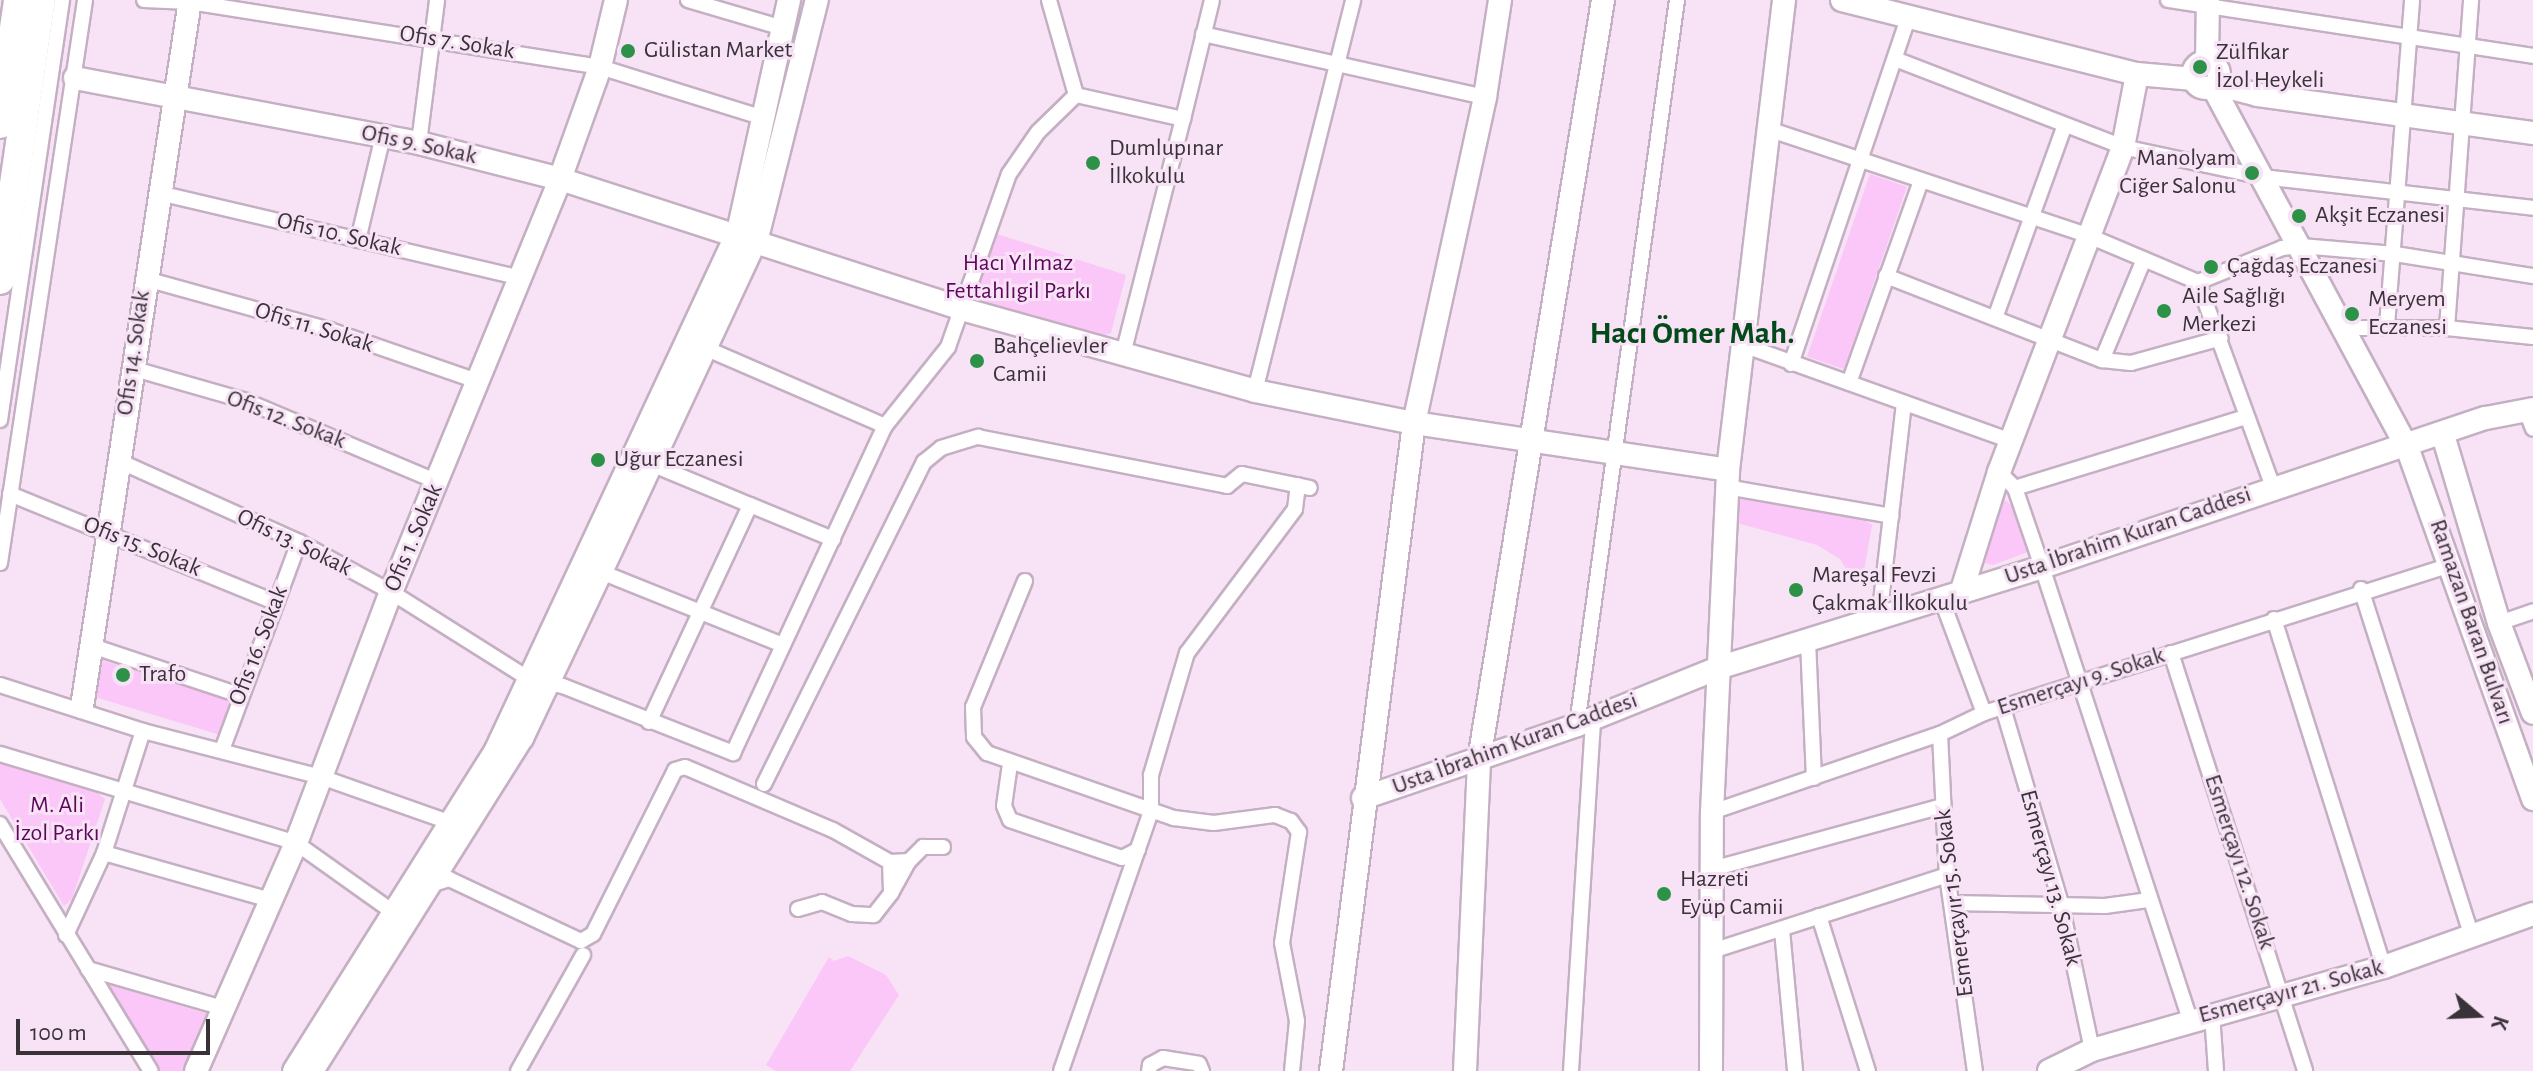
<!DOCTYPE html>
<meta charset="utf-8">
<style>
body{margin:0}
#map{position:relative;width:2533px;height:1071px;overflow:hidden;background:#f7e3f5;font-family:"Alegreya Sans",sans-serif}
div>[style]{position:absolute}
[style*='--x']{left:calc(var(--x)*1px);top:calc(var(--y)*1px);width:calc(var(--w)*1px);rotate:calc(var(--a)*1deg)}
.green>*{inset:0;background:#fbc6f8;transform-origin:0 0}
.roads{filter:drop-shadow(2px 0 #c4b0c2) drop-shadow(-2px 0 #c4b0c2) drop-shadow(0 2px #c4b0c2) drop-shadow(0 -2px #c4b0c2)}
.street>*{height:14px;margin:-7px;padding:0 7px;transform-origin:7px;border-radius:7px;background:#fff}
.secondary>*{height:22px;margin:-11px;padding:0 11px;transform-origin:11px;border-radius:11px;background:#fff}
.secondary>.ring{margin:-11px;padding:0;box-sizing:content-box;background:none;border:22px solid #fff;border-radius:50%}
.highway>*{height:28px;margin:-14px;padding:0 14px;transform-origin:14px;border-radius:14px;background:#fff}
.dots>*{width:22px;height:22px;translate:-50% -50%;box-sizing:border-box;border:4px solid #f7e3f5;border-radius:50%}
span{translate:-50% -50%;white-space:nowrap;text-align:center;line-height:1.15;-webkit-text-stroke:6px #f7e3f5;paint-order:stroke}
.street-label{font-size:24px;color:#393239}
.poi-label{font-size:24px;color:#393239}
.left{translate:0 -50%;text-align:left}
.right{translate:-100% -50%;text-align:right}
.park-label{font-size:24px;color:#5c065c}
.district-label{font-size:32px;color:#034a1b;font-weight:700}
.north{position:absolute;left:2437px;top:975px;width:80px;height:80px;-webkit-text-stroke:6px #f7e3f5;paint-order:stroke;rotate:109deg;font-size:22px;font-weight:700;line-height:32px;text-align:center;color:#393239}
.north::after{content:'';display:block;margin:auto;width:28px;height:36px;background:#393239;clip-path:polygon(50% 0,100% 100%,50% 72%,0 100%)}
.scale{position:absolute;left:16px;top:1019px;width:194px;height:36px;box-sizing:border-box;border:4px solid #393239;border-top:0;padding-left:10px;font-size:24px;line-height:28px;white-space:nowrap;color:#393239;-webkit-text-stroke:6px #f7e3f5;paint-order:stroke}
</style>
<div id="map">
<div class="green">
<div style="left:1870px;top:174px;width:39px;height:193px;rotate:19deg"></div>
<div style="clip-path:polygon(994px 233px,1126px 275px,1111px 333px,1097px 337px,973px 302px)"></div>
<div style="clip-path:polygon(2001px 497px,2011px 505px,2028px 552px,1993px 565px,1985px 563px)"></div>
<div style="clip-path:polygon(1739px 499px,1858px 516px,1872px 525px,1863px 577px,1851px 577px,1840px 559px,1817px 545px,1737px 523px)"></div>
<div style="left:101px;top:660px;width:135px;height:37px;rotate:17deg"></div>
<div style="clip-path:polygon(0 761px,92px 789px,105px 799px,72px 899px,64px 906px,0 799px)"></div>
<div style="clip-path:polygon(848px 956px,886px 975px,899px 995px,850px 1071px,776px 1071px,766px 1065px,829px 957px,834px 961px)"></div>
<div style="clip-path:polygon(112px 985px,211px 1015px,186px 1071px,155px 1071px,104px 989px)"></div>
</div>
<div class="roads">
<div class="street">
<div style="--x:144;--y:0;--w:46;--a:2.5"></div>
<div style="--x:190;--y:2;--w:415;--a:9"></div>
<div style="--x:600;--y:67;--w:172;--a:17.3"></div>
<div style="--x:688;--y:0;--w:99;--a:16.4"></div>
<div style="--x:2168;--y:0;--w:369;--a:8.7"></div>
<div style="--x:1203;--y:34;--w:289;--a:12.6"></div>
<div style="--x:1895;--y:59;--w:244;--a:21.1"></div>
<div style="--x:2123;--y:147;--w:143;--a:12.1"></div>
<div style="--x:2263;--y:177;--w:272;--a:6.5"></div>
<div style="--x:1076;--y:95;--w:110;--a:12.6"></div>
<div style="--x:1183;--y:119;--w:122;--a:-76.3"></div>
<div style="--x:1765;--y:128;--w:342;--a:18.4"></div>
<div style="--x:2089;--y:236;--w:118;--a:22.9"></div>
<div style="--x:2198;--y:282;--w:91;--a:-22"></div>
<div style="--x:2282;--y:248;--w:19;--a:-6"></div>
<div style="--x:2301;--y:246;--w:94;--a:4.9"></div>
<div style="--x:2395;--y:254;--w:140;--a:9.1"></div>
<div style="--x:419;--y:143;--w:144;--a:-82.8"></div>
<div style="--x:159;--y:193;--w:371;--a:13.2"></div>
<div style="--x:358;--y:240;--w:107;--a:-76.5"></div>
<div style="--x:1886;--y:276;--w:232;--a:21.3"></div>
<div style="--x:2102;--y:360;--w:29;--a:6"></div>
<div style="--x:2131;--y:363;--w:93;--a:-15.5"></div>
<div style="--x:146;--y:279;--w:191;--a:15.5"></div>
<div style="--x:330;--y:330;--w:159;--a:19.1"></div>
<div style="--x:2198;--y:282;--w:218;--a:69.9"></div>
<div style="--x:1995;--y:318;--w:203;--a:-70.1"></div>
<div style="--x:2387;--y:326;--w:327;--a:-85.6"></div>
<div style="--x:2345;--y:328;--w:102;--a:0"></div>
<div style="--x:2447;--y:328;--w:86;--a:6"></div>
<div style="--x:2447;--y:328;--w:329;--a:-85.8"></div>
<div style="--x:1743;--y:345;--w:285;--a:19.7"></div>
<div style="--x:705;--y:348;--w:196;--a:23.4"></div>
<div style="--x:1123;--y:354;--w:243;--a:-75.7"></div>
<div style="--x:2102;--y:360;--w:109;--a:-67.4"></div>
<div style="--x:1791;--y:364;--w:365;--a:-71.3"></div>
<div style="--x:131;--y:368;--w:120;--a:16"></div>
<div style="--x:246;--y:401;--w:208;--a:22.9"></div>
<div style="--x:1849;--y:383;--w:214;--a:-70.4"></div>
<div style="--x:1255;--y:391;--w:403;--a:-75.9"></div>
<div style="--x:2525;--y:408;--w:22;--a:69"></div>
<div style="--x:0;--y:420;--w:425;--a:-81.6"></div>
<div style="--x:119;--y:461;--w:197;--a:24.2"></div>
<div style="--x:299;--y:542;--w:105;--a:28.5"></div>
<div style="--x:391;--y:592;--w:163;--a:32.2"></div>
<div style="--x:529;--y:679;--w:35;--a:12"></div>
<div style="--x:563;--y:686;--w:183;--a:21.5"></div>
<div style="--x:733;--y:753;--w:361;--a:-65.1"></div>
<div style="--x:885;--y:426;--w:101;--a:-51.4"></div>
<div style="--x:948;--y:347;--w:183;--a:-70.6"></div>
<div style="--x:1009;--y:174;--w:51;--a:-55.4"></div>
<div style="--x:1038;--y:132;--w:53;--a:-44.2"></div>
<div style="--x:1076;--y:95;--w:99;--a:-105.9"></div>
<div style="--x:651;--y:464;--w:107;--a:22.5"></div>
<div style="--x:1999;--y:472;--w:23;--a:45"></div>
<div style="--x:2015;--y:488;--w:83;--a:71.1"></div>
<div style="--x:2042;--y:567;--w:476;--a:71.9"></div>
<div style="--x:1727;--y:487;--w:167;--a:10"></div>
<div style="--x:2015;--y:488;--w:242;--a:-17.1"></div>
<div style="--x:10;--y:494;--w:285;--a:22.2"></div>
<div style="--x:0;--y:563;--w:569;--a:-81.41"></div>
<div style="--x:601;--y:572;--w:196;--a:21.9"></div>
<div style="--x:1025;--y:581;--w:136;--a:112.4"></div>
<div style="--x:973;--y:707;--w:30;--a:88"></div>
<div style="--x:974;--y:737;--w:21;--a:51"></div>
<div style="--x:987;--y:753;--w:198;--a:19.2"></div>
<div style="--x:1174;--y:818;--w:40;--a:7.1"></div>
<div style="--x:1214;--y:823;--w:62;--a:-7.5"></div>
<div style="--x:1275;--y:815;--w:17;--a:21"></div>
<div style="--x:1291;--y:821;--w:14;--a:54"></div>
<div style="--x:1299;--y:832;--w:112;--a:98.7"></div>
<div style="--x:1282;--y:943;--w:79;--a:79.1"></div>
<div style="--x:1297;--y:1021;--w:50;--a:95.7"></div>
<div style="--x:2361;--y:589;--w:364;--a:72.3"></div>
<div style="--x:1941;--y:598;--w:123;--a:69.5"></div>
<div style="--x:1879;--y:619;--w:217;--a:-83.4"></div>
<div style="--x:2274;--y:619;--w:365;--a:72.5"></div>
<div style="--x:2499;--y:623;--w:36;--a:-19"></div>
<div style="--x:1808;--y:641;--w:137;--a:87.5"></div>
<div style="--x:92;--y:646;--w:155;--a:18.4"></div>
<div style="--x:2171;--y:653;--w:439;--a:72.2"></div>
<div style="--x:0;--y:685;--w:150;--a:17.8"></div>
<div style="--x:143;--y:731;--w:184;--a:14.5"></div>
<div style="--x:321;--y:777;--w:136;--a:19.4"></div>
<div style="--x:2003;--y:708;--w:204;--a:73.5"></div>
<div style="--x:2061;--y:904;--w:149;--a:78"></div>
<div style="--x:649;--y:722;--w:239;--a:-65"></div>
<div style="--x:750;--y:505;--w:90;--a:22.3"></div>
<div style="--x:1577;--y:725;--w:732;--a:-82.15"></div>
<div style="--x:1940;--y:734;--w:141;--a:87.2"></div>
<div style="--x:1947;--y:875;--w:198;--a:81.9"></div>
<div style="--x:222;--y:750;--w:222;--a:-69.7"></div>
<div style="--x:0;--y:754;--w:309;--a:16.7"></div>
<div style="--x:296;--y:843;--w:119;--a:35.4"></div>
<div style="--x:1010;--y:764;--w:42;--a:98.1"></div>
<div style="--x:1004;--y:806;--w:15;--a:67"></div>
<div style="--x:1010;--y:820;--w:118;--a:18.7"></div>
<div style="--x:1122;--y:858;--w:18;--a:-27"></div>
<div style="--x:764;--y:784;--w:360;--a:-63.6"></div>
<div style="--x:924;--y:462;--w:22;--a:-39"></div>
<div style="--x:941;--y:448;--w:39;--a:-17"></div>
<div style="--x:978;--y:437;--w:254;--a:11.1"></div>
<div style="--x:1227;--y:486;--w:19;--a:-39"></div>
<div style="--x:1242;--y:474;--w:69;--a:11.6"></div>
<div style="--x:1712;--y:812;--w:241;--a:-18.9"></div>
<div style="--x:1940;--y:734;--w:49;--a:-25.5"></div>
<div style="--x:1984;--y:713;--w:492;--a:-17.6"></div>
<div style="--x:0;--y:824;--w:289;--a:58.6"></div>
<div style="--x:104;--y:853;--w:173;--a:15.8"></div>
<div style="--x:890;--y:862;--w:31;--a:88"></div>
<div style="--x:891;--y:893;--w:37;--a:-61"></div>
<div style="--x:1712;--y:869;--w:239;--a:-15.3"></div>
<div style="--x:433;--y:884;--w:17;--a:-17"></div>
<div style="--x:449;--y:879;--w:146;--a:25.2"></div>
<div style="--x:581;--y:941;--w:14;--a:-30"></div>
<div style="--x:593;--y:934;--w:183;--a:-63.4"></div>
<div style="--x:675;--y:770;--w:10;--a:-17"></div>
<div style="--x:685;--y:767;--w:161;--a:23.1"></div>
<div style="--x:833;--y:830;--w:65;--a:29.3"></div>
<div style="--x:890;--y:862;--w:19;--a:-3"></div>
<div style="--x:909;--y:861;--w:20;--a:-45"></div>
<div style="--x:923;--y:847;--w:20;--a:0"></div>
<div style="--x:1953;--y:903;--w:152;--a:1.1"></div>
<div style="--x:2105;--y:906;--w:43;--a:-7.9"></div>
<div style="--x:798;--y:909;--w:25;--a:-16"></div>
<div style="--x:822;--y:902;--w:32;--a:22"></div>
<div style="--x:852;--y:914;--w:22;--a:3"></div>
<div style="--x:874;--y:915;--w:28;--a:-52"></div>
<div style="--x:1819;--y:916;--w:163;--a:72.5"></div>
<div style="--x:1782;--y:930;--w:142;--a:84.7"></div>
<div style="--x:66;--y:935;--w:90;--a:-65.1"></div>
<div style="--x:104;--y:853;--w:128;--a:-72.3"></div>
<div style="--x:1709;--y:952;--w:250;--a:-17.9"></div>
<div style="--x:88;--y:969;--w:141;--a:16.1"></div>
<div style="--x:2212;--y:1014;--w:57;--a:86"></div>
<div style="--x:518;--y:1071;--w:133;--a:-60.7"></div>
<div style="--x:1061;--y:1071;--w:275;--a:-70.9"></div>
<div style="--x:1151;--y:811;--w:36;--a:-90"></div>
<div style="--x:1151;--y:775;--w:127;--a:-73.6"></div>
<div style="--x:1187;--y:653;--w:180;--a:-53.1"></div>
<div style="--x:1295;--y:509;--w:24;--a:-83"></div>
<div style="--x:1149;--y:1071;--w:6;--a:-81"></div>
<div style="--x:1150;--y:1065;--w:15;--a:-28"></div>
<div style="--x:1163;--y:1058;--w:36;--a:9"></div>
<div style="--x:1199;--y:1064;--w:8;--a:67"></div>
<div style="--x:1571;--y:1071;--w:353;--a:-86.4"></div>
</div>
<div class="secondary">
<div style="--x:1842;--y:0;--w:304;--a:14.1"></div>
<div style="--x:2137;--y:74;--w:57;--a:5"></div>
<div style="--x:2207;--y:61;--w:61;--a:-89.1"></div>
<div class="ring" style="left:2193px;top:62px;width:4px;height:4px"></div>
<div style="--x:75;--y:78;--w:350;--a:10.7"></div>
<div style="--x:419;--y:143;--w:146;--a:14.3"></div>
<div style="--x:560;--y:179;--w:422;--a:17.9"></div>
<div style="--x:962;--y:309;--w:304;--a:15.6"></div>
<div style="--x:1255;--y:391;--w:162;--a:11.4"></div>
<div style="--x:1414;--y:423;--w:317;--a:8.5"></div>
<div style="--x:2216;--y:84;--w:43;--a:14.7"></div>
<div style="--x:2258;--y:95;--w:278;--a:7.9"></div>
<div style="--x:2213;--y:87;--w:409;--a:61.7"></div>
<div style="--x:2407;--y:447;--w:374;--a:70.3"></div>
<div style="--x:2443;--y:435;--w:196;--a:73.4"></div>
<div style="--x:2499;--y:623;--w:96;--a:69.3"></div>
<div style="--x:1962;--y:590;--w:124;--a:-72.6"></div>
<div style="--x:1999;--y:472;--w:348;--a:-69.1"></div>
<div style="--x:2123;--y:147;--w:74;--a:-79.1"></div>
<div style="--x:82;--y:707;--w:715;--a:-81.31"></div>
<div style="--x:1363;--y:798;--w:226;--a:-18.8"></div>
<div style="--x:1577;--y:725;--w:152;--a:-22"></div>
<div style="--x:1718;--y:668;--w:339;--a:-17.3"></div>
<div style="--x:2042;--y:567;--w:468;--a:-18.6"></div>
<div style="--x:2486;--y:418;--w:48;--a:-10.8"></div>
<div style="--x:196;--y:1071;--w:249;--a:-66.3"></div>
<div style="--x:296;--y:843;--w:268;--a:-69.3"></div>
<div style="--x:391;--y:592;--w:446;--a:-67.7"></div>
<div style="--x:560;--y:179;--w:119;--a:-70.3"></div>
<div style="--x:600;--y:67;--w:69;--a:-76.6"></div>
<div style="--x:294;--y:1071;--w:379;--a:-57.8"></div>
<div style="--x:496;--y:750;--w:572;--a:-64.96"></div>
<div style="--x:738;--y:232;--w:238;--a:-77.6"></div>
<div style="--x:312;--y:1071;--w:394;--a:-57.8"></div>
<div style="--x:522;--y:738;--w:184;--a:-64.6"></div>
<div style="--x:601;--y:572;--w:369;--a:-65"></div>
<div style="--x:757;--y:238;--w:245;--a:-75.9"></div>
<div style="--x:1331;--y:1071;--w:653;--a:-82.7"></div>
<div style="--x:1414;--y:423;--w:334;--a:-77.7"></div>
<div style="--x:1485;--y:97;--w:98;--a:-81.2"></div>
<div style="--x:1465;--y:1071;--w:311;--a:-87.4"></div>
<div style="--x:1479;--y:760;--w:770;--a:-80.73"></div>
<div style="--x:1711;--y:1071;--w:259;--a:-89.8"></div>
<div style="--x:1712;--y:812;--w:342;--a:-87.3"></div>
<div style="--x:1728;--y:470;--w:473;--a:-83.2"></div>
<div style="--x:2049;--y:1071;--w:48;--a:-26"></div>
<div style="--x:2092;--y:1050;--w:304;--a:-15.9"></div>
<div style="--x:2384;--y:967;--w:158;--a:-19.6"></div>
</div>
<div class="highway">
<div style="--x:0;--y:124;--w:125;--a:-81.7"></div>
<div style="--x:0;--y:280;--w:283;--a:-81.7"></div>
</div>
</div>
<div class="dots">
<div style="left:628px;top:51px;background:#2d9248"></div>
<div style="left:2200px;top:67px;background:#2d9248"></div>
<div style="left:1093px;top:163px;background:#2d9248"></div>
<div style="left:2252px;top:173px;background:#2d9248"></div>
<div style="left:2299px;top:216px;background:#2d9248"></div>
<div style="left:2211px;top:267px;background:#2d9248"></div>
<div style="left:2164px;top:311px;background:#2d9248"></div>
<div style="left:2352px;top:314px;background:#2d9248"></div>
<div style="left:977px;top:361px;background:#2d9248"></div>
<div style="left:598px;top:460px;background:#2d9248"></div>
<div style="left:1796px;top:590px;background:#2d9248"></div>
<div style="left:123px;top:675px;background:#2d9248"></div>
<div style="left:1664px;top:894px;background:#2d9248"></div>
</div>
<div class="street-label">
<span style="left:457px;top:43px;rotate:9deg">Ofis 7. Sokak</span>
<span style="left:419px;top:145px;rotate:12deg">Ofis 9. Sokak</span>
<span style="left:339px;top:235px;rotate:13deg">Ofis 10. Sokak</span>
<span style="left:314px;top:328px;rotate:17deg">Ofis 11. Sokak</span>
<span style="left:134px;top:353px;rotate:-82deg">Ofis 14. Sokak</span>
<span style="left:286px;top:420px;rotate:21deg">Ofis 12. Sokak</span>
<span style="left:2128px;top:536px;rotate:-19deg">Usta İbrahim Kuran Caddesi</span>
<span style="left:414px;top:538px;rotate:-67deg">Ofis 1. Sokak</span>
<span style="left:294px;top:543px;rotate:26deg">Ofis 13. Sokak</span>
<span style="left:142px;top:547px;rotate:22deg">Ofis 15. Sokak</span>
<span style="left:2471px;top:622px;rotate:71deg">Ramazan Baran Bulvarı</span>
<span style="left:259px;top:646px;rotate:-69deg">Ofis 16. Sokak</span>
<span style="left:2081px;top:682px;rotate:-18deg">Esmerçayı 9. Sokak</span>
<span style="left:1515px;top:744px;rotate:-20deg">Usta İbrahim Kuran Caddesi</span>
<span style="left:2239px;top:862px;rotate:72deg">Esmerçayı 12. Sokak</span>
<span style="left:2050px;top:878px;rotate:75deg">Esmerçayı 13. Sokak</span>
<span style="left:1955px;top:903px;rotate:-97deg">Esmerçayır 15. Sokak</span>
<span style="left:2291px;top:992px;rotate:-15deg">Esmerçayır 21. Sokak</span>
</div>
<div class="poi-label">
<span class="left" style="left:644px;top:51px">Gülistan Market</span>
<span class="left" style="left:2216px;top:67px">Zülfikar<br>İzol Heykeli</span>
<span class="left" style="left:1109px;top:163px">Dumlupınar<br>İlkokulu</span>
<span class="right" style="left:2236px;top:173px">Manolyam<br>Ciğer Salonu</span>
<span class="left" style="left:2315px;top:216px">Akşit Eczanesi</span>
<span class="left" style="left:2227px;top:267px">Çağdaş Eczanesi</span>
<span class="left" style="left:2182px;top:311px">Aile Sağlığı<br>Merkezi</span>
<span class="left" style="left:2368px;top:314px">Meryem<br>Eczanesi</span>
<span class="left" style="left:993px;top:361px">Bahçelievler<br>Camii</span>
<span class="left" style="left:614px;top:460px">Uğur Eczanesi</span>
<span class="left" style="left:1812px;top:590px">Mareşal Fevzi<br>Çakmak İlkokulu</span>
<span class="left" style="left:139px;top:675px">Trafo</span>
<span class="left" style="left:1680px;top:894px">Hazreti<br>Eyüp Camii</span>
</div>
<div class="park-label">
<span style="left:1018px;top:278px">Hacı Yılmaz<br>Fettahlıgil Parkı</span>
<span style="left:57px;top:820px">M. Ali<br>İzol Parkı</span>
</div>
<div class="district-label">
<span style="left:1692px;top:333px">Hacı Ömer Mah.</span>
</div>
<div class="north">K</div>
<div class="scale">100 m</div>
</div>
